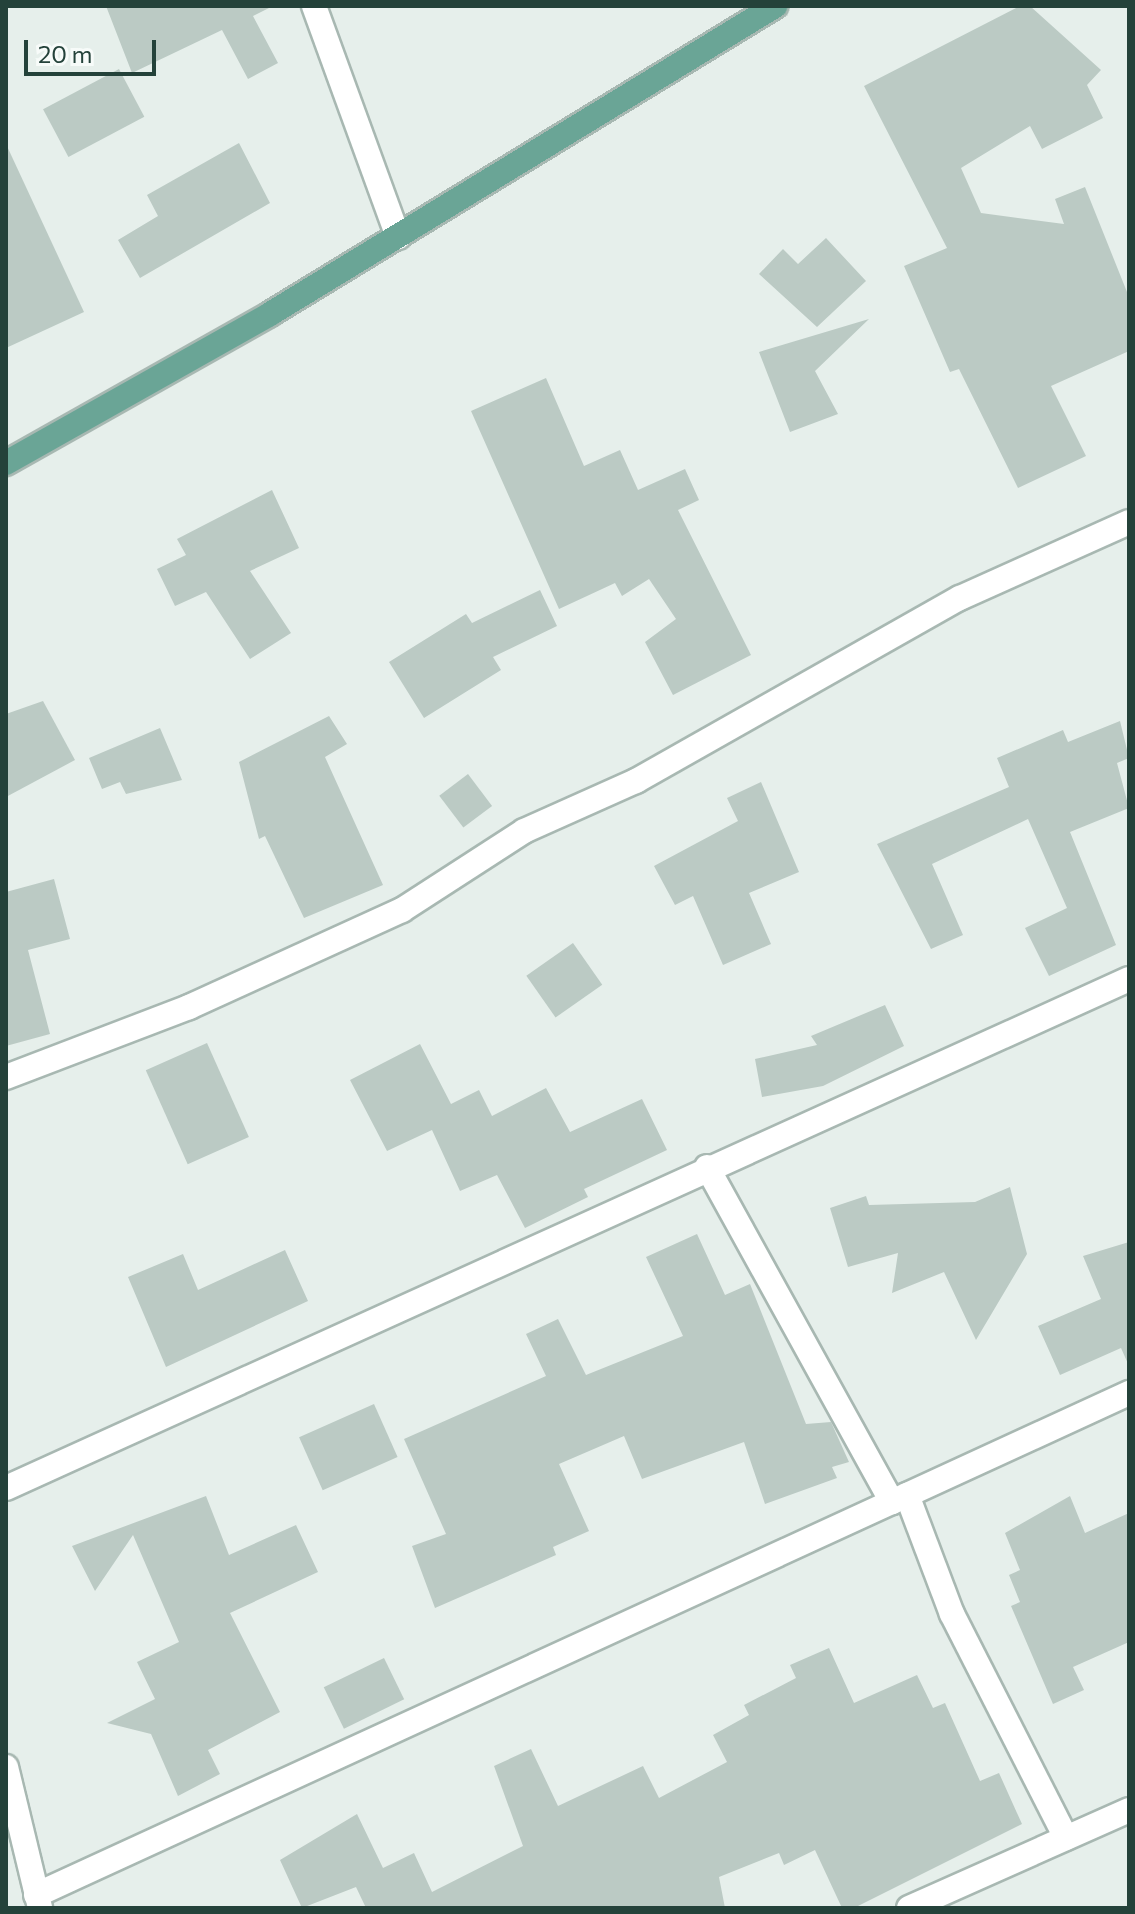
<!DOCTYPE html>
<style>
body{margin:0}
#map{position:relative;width:1135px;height:1914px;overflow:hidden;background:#e6efeb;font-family:Commissioner,sans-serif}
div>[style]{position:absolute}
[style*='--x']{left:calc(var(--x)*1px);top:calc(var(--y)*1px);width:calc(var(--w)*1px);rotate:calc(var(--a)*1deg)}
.building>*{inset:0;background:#bbcac4;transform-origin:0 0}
.roads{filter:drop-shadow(2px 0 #a8b8b2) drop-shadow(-2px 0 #a8b8b2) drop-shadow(0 2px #a8b8b2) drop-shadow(0 -2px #a8b8b2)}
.minor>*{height:24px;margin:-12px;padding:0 12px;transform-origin:12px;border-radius:12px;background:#fff}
.major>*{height:24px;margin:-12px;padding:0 12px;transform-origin:12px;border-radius:12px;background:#6aa596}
span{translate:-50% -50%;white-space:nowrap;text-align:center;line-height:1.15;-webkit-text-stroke:7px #f7fbf9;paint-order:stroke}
.frame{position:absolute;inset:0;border:8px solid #24423a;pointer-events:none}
.scale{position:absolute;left:24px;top:40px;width:132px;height:36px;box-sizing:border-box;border:4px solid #24423a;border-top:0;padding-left:10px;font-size:24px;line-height:28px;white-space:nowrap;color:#24423a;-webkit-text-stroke:6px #f7fbf9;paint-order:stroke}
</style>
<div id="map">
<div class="building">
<div style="clip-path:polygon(106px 6px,273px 6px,253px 16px,278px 63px,248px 79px,222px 30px,132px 73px)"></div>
<div style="clip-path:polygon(1020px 6px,1030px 6px,1101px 70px,1087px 85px,1103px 118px,1042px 149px,1030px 126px,961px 168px,981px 213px,1064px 224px,1055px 199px,1085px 187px,1129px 297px,1129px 351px,1051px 386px,1086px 456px,1018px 488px,959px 369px,950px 372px,904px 266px,947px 248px,864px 86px)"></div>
<div style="left:119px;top:69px;width:54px;height:86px;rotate:62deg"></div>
<div style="clip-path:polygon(239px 143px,270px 203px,140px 278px,118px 240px,158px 216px,147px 195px)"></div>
<div style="clip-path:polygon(6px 144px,84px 312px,6px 348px)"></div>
<div style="clip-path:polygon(826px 238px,866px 281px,817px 327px,759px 274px,783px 249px,798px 264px)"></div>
<div style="clip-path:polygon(869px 319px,815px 371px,838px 414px,790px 432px,759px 352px)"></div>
<div style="clip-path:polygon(546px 378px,584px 466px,620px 450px,638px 490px,685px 469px,699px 500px,678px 510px,751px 655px,673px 695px,645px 642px,676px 619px,649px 579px,622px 596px,615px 583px,559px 609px,471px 411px)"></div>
<div style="clip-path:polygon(272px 490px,299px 548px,250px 571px,291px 633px,250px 659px,206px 592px,175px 606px,157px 569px,186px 555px,177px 539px)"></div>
<div style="clip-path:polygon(540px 590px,557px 626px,493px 657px,501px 670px,424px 718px,389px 662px,466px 614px,472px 623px)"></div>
<div style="clip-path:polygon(43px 701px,75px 760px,6px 797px,6px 714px)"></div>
<div style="clip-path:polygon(329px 716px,347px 744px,325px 757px,383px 885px,304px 918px,265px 836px,259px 839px,239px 762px)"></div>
<div style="clip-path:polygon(1120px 721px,1129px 758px,1117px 763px,1129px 808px,1070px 832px,1116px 945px,1049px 976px,1025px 928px,1067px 908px,1028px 819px,932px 864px,963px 935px,931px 949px,877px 844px,1009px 787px,997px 758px,1063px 730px,1068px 742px)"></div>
<div style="clip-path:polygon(160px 728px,182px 780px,126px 794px,120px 782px,102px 789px,89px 758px)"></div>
<div style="left:468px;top:774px;width:40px;height:36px;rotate:53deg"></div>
<div style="clip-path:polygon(761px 782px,799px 872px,749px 893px,771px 944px,723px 965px,693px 896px,675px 905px,654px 866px,738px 821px,727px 798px)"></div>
<div style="clip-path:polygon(54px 879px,70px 939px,28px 950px,50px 1034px,6px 1046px,6px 892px)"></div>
<div style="left:573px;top:943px;width:51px;height:57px;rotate:55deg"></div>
<div style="clip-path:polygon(885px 1005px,904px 1046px,823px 1086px,762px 1097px,755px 1059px,817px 1045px,811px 1036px)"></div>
<div style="left:207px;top:1043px;width:103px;height:67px;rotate:66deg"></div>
<div style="clip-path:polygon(420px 1044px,451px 1104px,479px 1090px,492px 1116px,546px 1088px,570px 1132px,642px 1099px,667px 1150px,584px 1189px,588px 1197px,525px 1228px,497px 1175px,460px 1191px,432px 1130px,387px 1151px,350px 1080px)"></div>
<div style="clip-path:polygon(1010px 1187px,1027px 1254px,976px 1340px,944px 1272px,892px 1293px,898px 1253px,848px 1267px,830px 1208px,866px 1196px,869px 1205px,975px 1202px)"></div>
<div style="clip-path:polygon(697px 1234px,725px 1295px,750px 1284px,806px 1424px,831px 1422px,849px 1462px,832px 1467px,837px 1478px,765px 1504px,744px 1442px,642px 1479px,624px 1436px,559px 1464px,589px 1531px,553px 1547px,556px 1555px,435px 1608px,412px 1546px,446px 1534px,404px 1439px,546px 1376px,526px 1334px,558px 1319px,586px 1375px,683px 1336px,646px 1257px)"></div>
<div style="clip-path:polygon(1129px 1242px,1129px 1366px,1121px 1348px,1060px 1375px,1038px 1326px,1101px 1299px,1083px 1256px)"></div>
<div style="clip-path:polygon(285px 1250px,308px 1301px,166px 1367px,128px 1277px,183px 1254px,198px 1290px)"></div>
<div style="left:374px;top:1404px;width:58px;height:82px;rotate:66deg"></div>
<div style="clip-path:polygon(206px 1496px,229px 1555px,296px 1525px,318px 1572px,230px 1613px,280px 1712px,208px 1750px,220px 1774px,178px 1796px,151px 1734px,107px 1723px,155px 1699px,137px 1662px,179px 1642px,133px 1535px,95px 1591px,72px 1546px)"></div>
<div style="clip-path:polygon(1070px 1496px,1085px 1533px,1129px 1513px,1129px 1642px,1073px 1667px,1084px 1690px,1053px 1704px,1011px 1606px,1020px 1602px,1009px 1575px,1020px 1570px,1005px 1533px)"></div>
<div style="clip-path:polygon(829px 1648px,854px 1703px,917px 1675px,933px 1708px,945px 1703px,980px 1781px,999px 1773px,1022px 1824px,854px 1908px,842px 1908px,815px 1850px,784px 1865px,779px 1853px,719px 1877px,725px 1908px,366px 1908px,356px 1887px,302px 1908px,280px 1860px,357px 1814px,383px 1868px,414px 1853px,432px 1892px,523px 1846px,494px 1766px,531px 1749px,558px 1806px,643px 1766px,659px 1798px,727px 1762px,713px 1735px,749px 1715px,744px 1705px,796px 1678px,790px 1665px)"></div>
<div style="left:384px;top:1658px;width:46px;height:67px;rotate:64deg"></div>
</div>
<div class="roads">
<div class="minor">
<div style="--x:314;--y:6;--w:246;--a:70"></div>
<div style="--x:6;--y:1077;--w:196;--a:-20.9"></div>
<div style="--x:189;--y:1007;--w:234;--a:-24.5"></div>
<div style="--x:402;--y:910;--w:145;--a:-32.9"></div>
<div style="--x:524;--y:831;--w:123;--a:-24.1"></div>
<div style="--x:636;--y:781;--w:372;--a:-29.5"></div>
<div style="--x:960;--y:598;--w:185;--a:-24.2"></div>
<div style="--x:707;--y:1167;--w:383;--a:61.1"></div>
<div style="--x:6;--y:1488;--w:1233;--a:-24.38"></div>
<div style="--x:907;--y:1495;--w:127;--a:69.3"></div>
<div style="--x:952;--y:1614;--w:251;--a:63"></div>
<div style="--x:6;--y:1767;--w:145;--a:76.4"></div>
<div style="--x:36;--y:1895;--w:1203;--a:-24.67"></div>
<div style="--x:909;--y:1908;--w:241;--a:-24"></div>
</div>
<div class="major">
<div style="--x:6;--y:463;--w:303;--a:-29.4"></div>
<div style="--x:270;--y:314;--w:592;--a:-31.38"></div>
</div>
</div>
<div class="frame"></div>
<div class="scale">20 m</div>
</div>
